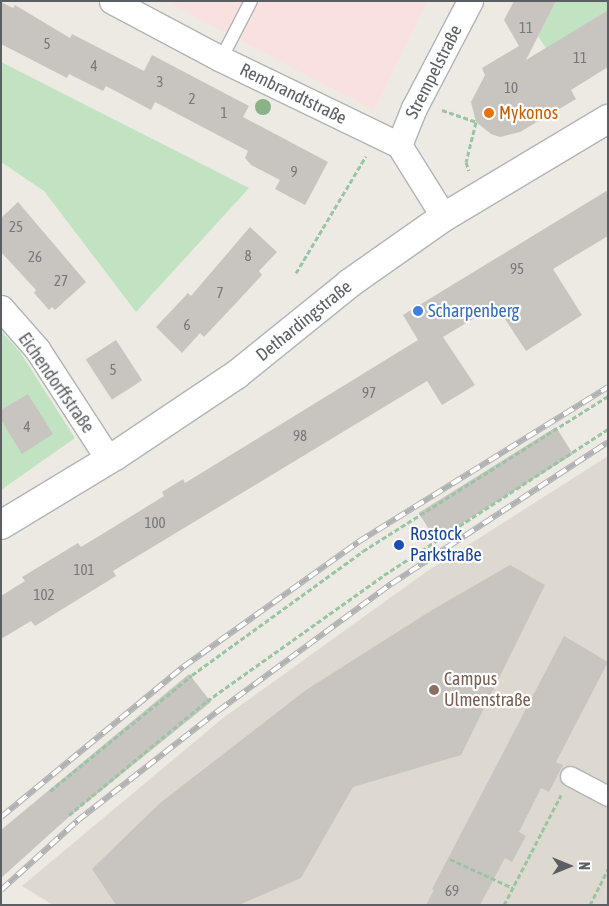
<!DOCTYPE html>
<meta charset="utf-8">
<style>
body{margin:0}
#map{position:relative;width:609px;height:906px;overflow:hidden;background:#edeae3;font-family:"Asap Condensed",sans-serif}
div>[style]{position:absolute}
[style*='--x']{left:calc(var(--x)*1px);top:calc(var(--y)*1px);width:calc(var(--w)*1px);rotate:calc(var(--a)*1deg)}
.education>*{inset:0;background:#ddd9d1}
.medical>*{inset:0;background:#f9e1e0}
.green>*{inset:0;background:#c2e3c1}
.building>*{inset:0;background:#c8c5c0;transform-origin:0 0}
.path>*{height:3px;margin-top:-1.5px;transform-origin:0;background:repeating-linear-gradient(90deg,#9bc4a4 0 5px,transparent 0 7.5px)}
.roads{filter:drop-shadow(1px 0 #b0b4b7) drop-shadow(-1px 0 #b0b4b7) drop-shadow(0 1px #b0b4b7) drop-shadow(0 -1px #b0b4b7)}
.service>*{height:12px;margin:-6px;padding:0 6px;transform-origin:6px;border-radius:6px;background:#fff}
.pedestrian>*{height:19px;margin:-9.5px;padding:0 9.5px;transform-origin:9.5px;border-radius:9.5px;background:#fff}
.minor>*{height:25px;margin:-12.5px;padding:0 12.5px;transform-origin:12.5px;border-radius:12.5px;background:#fff}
.tertiary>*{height:28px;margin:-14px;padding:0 14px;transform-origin:14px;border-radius:14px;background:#fff}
.rail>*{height:5.5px;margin-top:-2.75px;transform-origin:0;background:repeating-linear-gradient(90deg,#fff 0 11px,#b1b2b3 0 22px);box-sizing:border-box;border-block:1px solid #b1b2b3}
.trees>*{width:16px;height:16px;margin:-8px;border-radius:50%;background:#8bb187}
.dots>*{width:14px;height:14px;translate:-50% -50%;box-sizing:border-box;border:2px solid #fff;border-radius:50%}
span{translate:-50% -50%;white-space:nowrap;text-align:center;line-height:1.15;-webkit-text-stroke:4.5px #fff;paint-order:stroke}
.number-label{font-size:15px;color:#76787a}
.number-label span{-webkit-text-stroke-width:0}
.street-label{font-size:18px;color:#5b5f63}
.food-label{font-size:18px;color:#c56008}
.left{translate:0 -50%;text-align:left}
.shop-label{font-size:18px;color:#366cbe}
.transit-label{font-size:18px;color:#164399}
.education-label{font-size:18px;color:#785e54}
.frame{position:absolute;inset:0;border:2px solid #5b5f63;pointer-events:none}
.north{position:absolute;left:544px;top:841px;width:50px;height:50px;-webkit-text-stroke:4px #fff;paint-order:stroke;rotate:90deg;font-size:14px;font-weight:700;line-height:20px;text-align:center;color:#5b5f63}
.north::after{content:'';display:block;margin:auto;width:18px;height:22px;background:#5b5f63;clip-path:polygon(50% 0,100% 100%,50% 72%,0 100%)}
</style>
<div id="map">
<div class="education">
<div style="clip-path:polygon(608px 456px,608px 905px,53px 905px,22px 886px,223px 718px,426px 572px)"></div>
</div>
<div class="medical">
<div style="clip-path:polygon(165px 1px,428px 1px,374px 110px)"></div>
</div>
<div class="green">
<div style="clip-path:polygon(556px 1px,608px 1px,608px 10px,546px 48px,538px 36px)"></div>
<div style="clip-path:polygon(1px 62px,249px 188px,136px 312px,44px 191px,1px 162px)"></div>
<div style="clip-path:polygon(1px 331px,20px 352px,75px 438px,1px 490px)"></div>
</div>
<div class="building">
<div style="clip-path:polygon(514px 1px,556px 1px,526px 60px,608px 10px,608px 67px,571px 90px,576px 99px,520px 132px,500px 137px,491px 134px,476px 122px,471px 102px,485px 75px,482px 68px,519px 46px,504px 20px)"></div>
<div style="clip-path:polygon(1px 2px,13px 8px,15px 5px,70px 38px,72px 34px,144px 71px,152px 55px,249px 106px,243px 117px,328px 162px,305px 205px,275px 189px,280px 180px,251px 165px,245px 158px,248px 151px,155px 102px,151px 110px,106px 86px,103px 91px,69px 74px,67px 78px,1px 44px)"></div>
<div style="clip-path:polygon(608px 190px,608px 236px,553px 269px,582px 315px,526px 351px,496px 305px,443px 337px,475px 385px,442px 405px,427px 381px,113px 571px,116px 576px,35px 626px,31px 621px,1px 639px,1px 596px,25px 581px,22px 577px,78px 543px,81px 547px,117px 525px,164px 496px,162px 492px,183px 479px,185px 483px,418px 340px,403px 315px)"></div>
<div style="clip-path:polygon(18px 202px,86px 282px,55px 310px,52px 307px,49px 310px,34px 293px,36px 290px,1px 252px,1px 218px)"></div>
<div style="clip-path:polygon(250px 227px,277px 252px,259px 271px,262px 275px,237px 302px,204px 337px,200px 333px,182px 353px,156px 327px,188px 293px,191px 296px)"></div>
<div style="left:116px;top:340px;width:48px;height:36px;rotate:57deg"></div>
<div style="clip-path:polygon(28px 394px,53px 434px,22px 454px,1px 420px,1px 410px)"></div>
<div style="left:556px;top:427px;width:32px;height:162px;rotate:58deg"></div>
<div style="clip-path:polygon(510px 565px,545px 585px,461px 755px,353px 787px,301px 878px,239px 905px,116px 905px,92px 869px,160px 803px,306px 690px,432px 610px)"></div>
<div style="clip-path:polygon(564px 636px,608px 662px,556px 762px,563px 765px,549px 792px,541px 788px,519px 832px,526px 836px,512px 862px,505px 858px,480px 905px,426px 905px,434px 890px,432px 889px)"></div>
<div style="clip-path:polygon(189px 674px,211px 702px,71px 815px,1px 878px,1px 830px)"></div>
</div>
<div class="path">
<div style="--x:442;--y:110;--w:36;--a:19"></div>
<div style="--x:476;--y:122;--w:41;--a:104"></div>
<div style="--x:466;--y:162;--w:9;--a:72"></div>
<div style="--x:296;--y:273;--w:136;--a:-59.1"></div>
<div style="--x:50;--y:791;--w:183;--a:-39.2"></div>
<div style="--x:192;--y:675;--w:211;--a:-35.9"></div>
<div style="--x:363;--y:551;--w:290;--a:-32.3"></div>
<div style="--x:69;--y:815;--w:179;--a:-39.6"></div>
<div style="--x:207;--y:701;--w:217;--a:-35.4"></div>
<div style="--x:384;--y:575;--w:267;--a:-33.1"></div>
<div style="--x:450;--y:859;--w:69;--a:24.7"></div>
<div style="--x:504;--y:905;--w:124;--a:-62.6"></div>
<div style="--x:590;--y:905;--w:40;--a:-63.4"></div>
</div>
<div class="roads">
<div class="service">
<div style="--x:221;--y:59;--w:65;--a:-62.7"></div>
</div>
<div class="pedestrian">
<div style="--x:570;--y:776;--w:43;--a:27.8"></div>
</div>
<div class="minor">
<div style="--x:112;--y:1;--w:123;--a:28"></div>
<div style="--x:221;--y:59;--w:198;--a:25.8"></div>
<div style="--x:399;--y:145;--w:85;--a:58"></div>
<div style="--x:399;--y:145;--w:40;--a:-68"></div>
<div style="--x:414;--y:108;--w:121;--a:-62.4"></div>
<div style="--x:1;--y:308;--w:55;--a:48.7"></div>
<div style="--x:37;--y:349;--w:132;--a:57"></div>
</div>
<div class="tertiary">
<div style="--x:1;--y:525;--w:133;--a:-31.2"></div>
<div style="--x:115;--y:456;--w:146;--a:-33.8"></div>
<div style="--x:236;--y:375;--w:146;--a:-38.9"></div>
<div style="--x:350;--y:283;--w:115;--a:-35.1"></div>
<div style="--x:444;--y:217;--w:191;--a:-30.9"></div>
</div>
</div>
<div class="rail">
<div style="--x:1;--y:817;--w:236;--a:-39.5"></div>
<div style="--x:183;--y:667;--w:215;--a:-35.5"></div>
<div style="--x:358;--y:542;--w:294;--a:-31.8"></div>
<div style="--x:1;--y:890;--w:103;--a:-42.2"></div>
<div style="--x:77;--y:821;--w:179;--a:-38"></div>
<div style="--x:218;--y:711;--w:215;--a:-36.3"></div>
<div style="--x:391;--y:584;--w:259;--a:-33.2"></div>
</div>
<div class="trees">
<div style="left:263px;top:107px"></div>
</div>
<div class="dots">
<div style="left:489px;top:113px;background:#e8710a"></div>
<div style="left:418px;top:311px;background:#3f7fe0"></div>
<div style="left:399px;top:545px;background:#1a4fb4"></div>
<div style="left:434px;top:690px;background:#8d6e63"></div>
</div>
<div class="number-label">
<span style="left:526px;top:28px">11</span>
<span style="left:47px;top:44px">5</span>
<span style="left:580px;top:58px">11</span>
<span style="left:94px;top:66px">4</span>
<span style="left:160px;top:82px">3</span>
<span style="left:511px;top:88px">10</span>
<span style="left:192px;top:99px">2</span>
<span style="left:224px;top:113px">1</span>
<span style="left:294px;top:172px">9</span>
<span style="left:16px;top:227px">25</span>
<span style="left:248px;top:256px">8</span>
<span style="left:35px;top:257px">26</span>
<span style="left:517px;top:269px">95</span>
<span style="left:61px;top:281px">27</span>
<span style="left:220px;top:293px">7</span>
<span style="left:187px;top:325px">6</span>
<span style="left:113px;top:370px">5</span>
<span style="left:369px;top:393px">97</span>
<span style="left:27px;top:427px">4</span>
<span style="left:300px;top:436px">98</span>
<span style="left:155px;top:523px">100</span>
<span style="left:84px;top:570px">101</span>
<span style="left:44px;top:595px">102</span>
<span style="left:452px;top:891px">69</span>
</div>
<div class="street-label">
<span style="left:434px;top:72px;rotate:-63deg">Strempelstraße</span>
<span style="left:293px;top:94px;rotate:26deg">Rembrandtstraße</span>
<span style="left:304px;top:321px;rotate:-39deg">Dethardingstraße</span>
<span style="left:56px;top:383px;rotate:55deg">Eichendorffstraße</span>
</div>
<div class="food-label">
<span class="left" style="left:499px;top:113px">Mykonos</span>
</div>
<div class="shop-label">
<span class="left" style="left:428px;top:311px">Scharpenberg</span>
</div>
<div class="transit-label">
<span class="left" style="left:410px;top:545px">Rostock<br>Parkstraße</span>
</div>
<div class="education-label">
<span class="left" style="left:444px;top:690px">Campus<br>Ulmenstraße</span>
</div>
<div class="frame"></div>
<div class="north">N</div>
</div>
